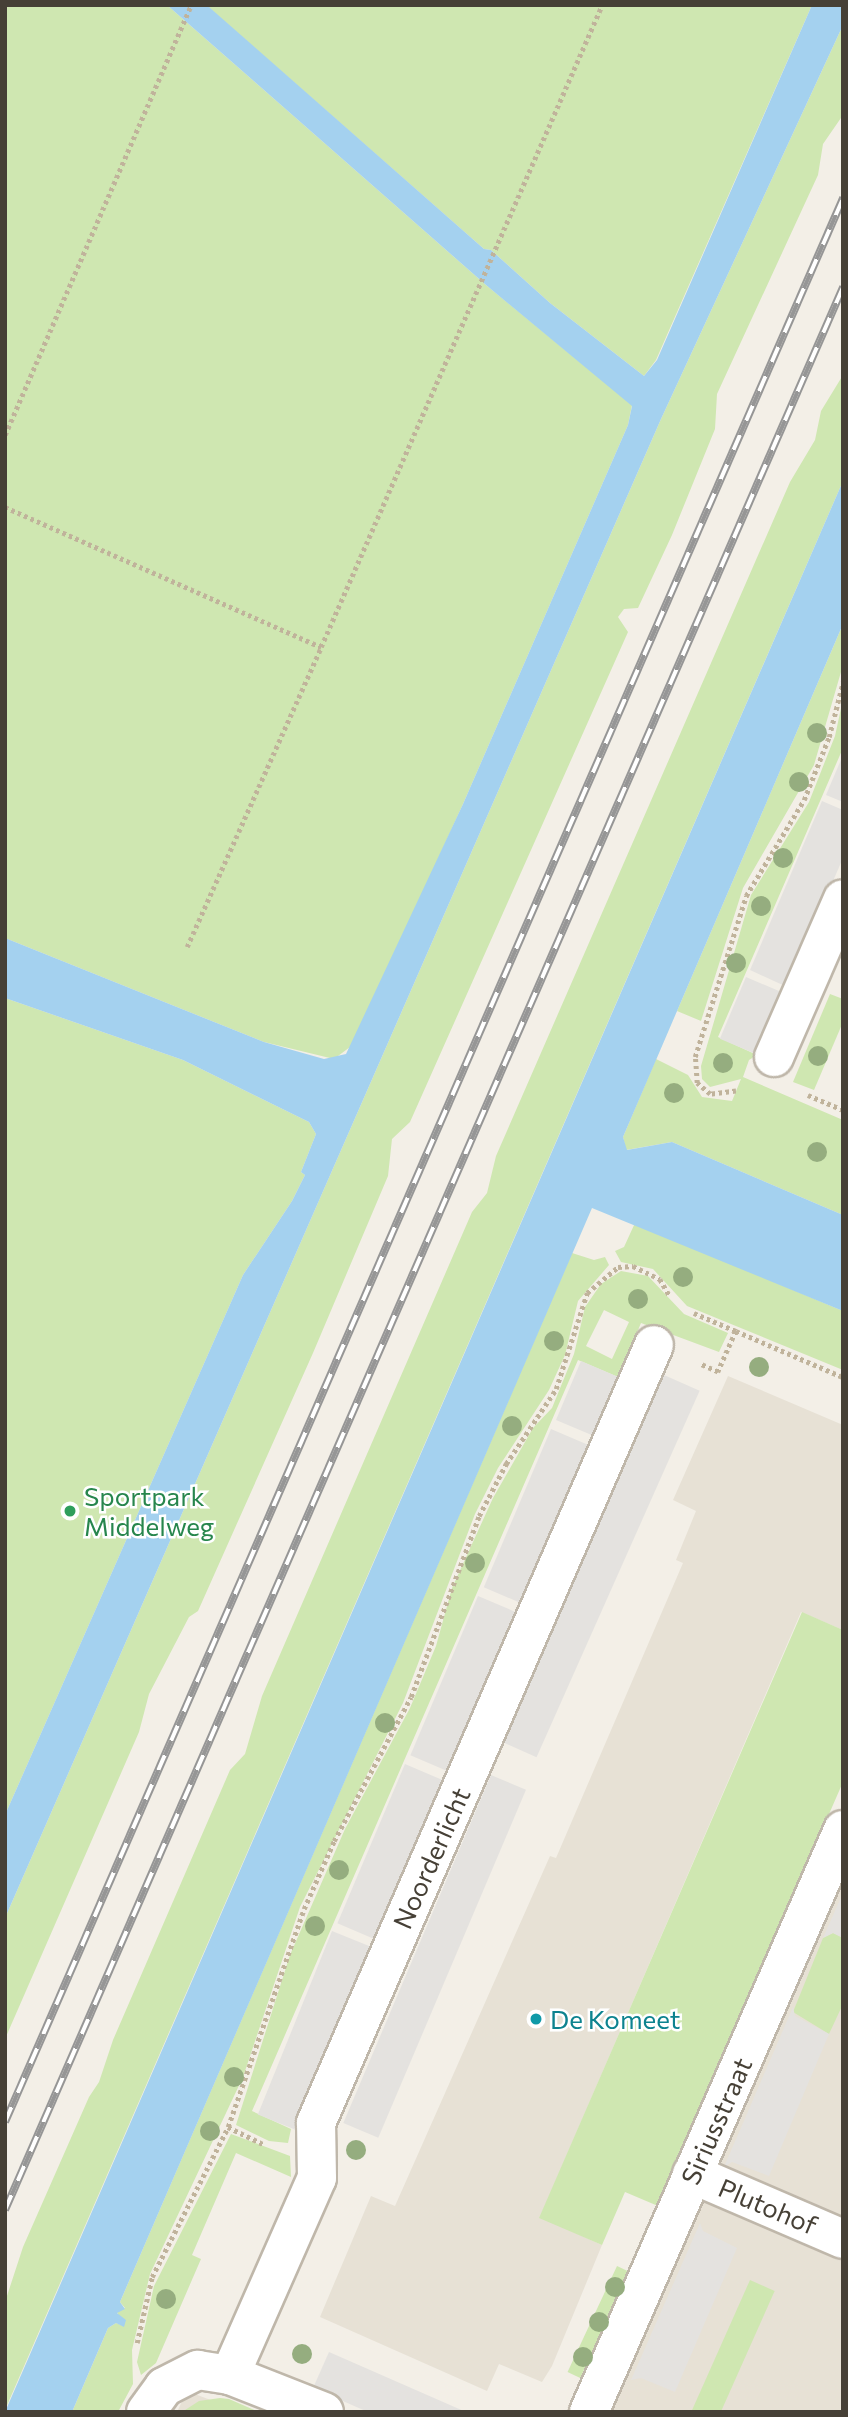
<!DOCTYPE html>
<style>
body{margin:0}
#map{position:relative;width:848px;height:2417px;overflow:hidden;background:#f3efe7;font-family:Commissioner,sans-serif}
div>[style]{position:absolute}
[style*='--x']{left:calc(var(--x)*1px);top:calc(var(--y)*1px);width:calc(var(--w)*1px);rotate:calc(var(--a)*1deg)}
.residential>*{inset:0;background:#e7e1d5}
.green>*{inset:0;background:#cfe7b1;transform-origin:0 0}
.parking>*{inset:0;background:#e4e2df;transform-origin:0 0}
.water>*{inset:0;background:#a4d1ef}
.path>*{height:4.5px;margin-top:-2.25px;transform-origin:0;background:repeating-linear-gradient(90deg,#c0b39b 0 3.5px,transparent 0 7px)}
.roads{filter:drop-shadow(2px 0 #bfb7aa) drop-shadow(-2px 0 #bfb7aa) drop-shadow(0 2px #bfb7aa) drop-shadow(0 -2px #bfb7aa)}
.minor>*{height:38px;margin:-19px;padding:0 19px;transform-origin:19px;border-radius:19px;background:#fff}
.rail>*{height:8px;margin-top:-4px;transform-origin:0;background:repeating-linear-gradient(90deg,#fff 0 16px,#969696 0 32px);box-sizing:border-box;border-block:2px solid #969696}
.trees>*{width:20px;height:20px;margin:-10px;border-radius:50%;background:#95ad7f}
.dots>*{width:19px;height:19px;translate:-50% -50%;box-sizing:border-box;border:4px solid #fff;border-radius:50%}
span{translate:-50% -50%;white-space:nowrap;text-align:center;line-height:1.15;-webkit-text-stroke:5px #fff;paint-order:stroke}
.leisure-label{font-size:26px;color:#27864d}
.left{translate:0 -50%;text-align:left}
.street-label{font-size:26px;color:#464036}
.culture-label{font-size:26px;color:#0d838f}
.frame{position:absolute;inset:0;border:7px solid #464036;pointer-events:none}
</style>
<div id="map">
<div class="residential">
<div style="clip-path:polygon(728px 1376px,843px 1425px,843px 1630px,801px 1612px,540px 2217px,602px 2245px,552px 2366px,542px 2382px,499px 2364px,487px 2391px,320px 2317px,371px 2196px,395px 2206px,550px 1856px,556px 1858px,683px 1563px,676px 1560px,696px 1511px,673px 1500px)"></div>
<div style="clip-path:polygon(843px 1865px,843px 2412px,607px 2412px)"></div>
<div style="clip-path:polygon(187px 2391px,242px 2412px,177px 2412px)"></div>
</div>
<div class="green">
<div style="clip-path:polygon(5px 5px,167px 5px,486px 285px,632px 405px,628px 425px,463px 804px,354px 1044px,334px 1059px,264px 1042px,5px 938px)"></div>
<div style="clip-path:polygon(206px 5px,812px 5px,656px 360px,644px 376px,550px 303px,491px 250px,484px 249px)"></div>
<div style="clip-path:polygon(843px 25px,843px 115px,823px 144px,818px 175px,717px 394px,715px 429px,672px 535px,638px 608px,624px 609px,618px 617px,628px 632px,410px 1122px,392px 1139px,388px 1176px,313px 1353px,198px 1611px,189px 1617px,149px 1694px,139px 1732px,5px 2039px,5px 1918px,661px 419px)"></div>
<div style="clip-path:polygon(843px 375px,843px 481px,5px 2410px,5px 2302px,23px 2247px,89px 2097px,99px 2082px,113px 2040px,230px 1770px,245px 1754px,262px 1696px,472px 1212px,487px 1193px,496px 1156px,790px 482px,815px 440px,821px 411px)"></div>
<div style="clip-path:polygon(843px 624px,843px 665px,814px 765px,743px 888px,701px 1021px,677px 1011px)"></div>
<div style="clip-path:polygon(843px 699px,843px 748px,718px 1037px,757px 1055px,749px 1060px,743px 1077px,843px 1120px,843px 1215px,672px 1142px,626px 1150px,623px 1137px,656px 1059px,688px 1075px,702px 1097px,732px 1101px,741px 1079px,710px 1087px,702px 1079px,701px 1066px,751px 895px,809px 802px,835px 736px)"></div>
<div style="clip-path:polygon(830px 994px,843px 999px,843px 1022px,814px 1090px,793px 1082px)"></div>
<div style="clip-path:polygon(5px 998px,183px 1060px,309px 1122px,316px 1134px,301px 1172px,305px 1175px,292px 1201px,243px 1275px,5px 1815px)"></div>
<div style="clip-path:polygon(635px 1223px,843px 1311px,843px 1370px,687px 1306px,653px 1269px,621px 1262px,615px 1251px,624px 1247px)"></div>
<div style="clip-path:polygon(572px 1253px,594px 1260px,605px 1257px,609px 1265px,578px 1301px,565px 1355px,549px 1390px,498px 1468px,475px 1514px,403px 1703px,300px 1907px,243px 2077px,150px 2274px,132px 2350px,133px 2384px,118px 2412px,72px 2412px,108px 2328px,116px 2323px,124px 2326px,117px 2312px,125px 2308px,120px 2302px)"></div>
<div style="clip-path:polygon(evenodd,621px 1271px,648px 1276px,684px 1314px,728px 1333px,719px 1352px,641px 1323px,618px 1377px,578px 1360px,252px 2111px,291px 2129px,288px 2143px,269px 2141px,236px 2125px,290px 1955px,345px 1829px,410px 1708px,436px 1646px,452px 1588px,493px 1498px,533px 1428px,552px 1408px,574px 1354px,585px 1307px,601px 1284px,621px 1271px,604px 1310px,629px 1322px,612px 1359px,586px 1346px,604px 1310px)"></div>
<div style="clip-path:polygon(802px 1612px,843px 1630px,843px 1782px,658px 2206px,625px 2192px,602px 2245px,539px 2218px)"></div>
<div style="clip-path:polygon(833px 1933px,843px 1938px,843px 2004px,829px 2034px,793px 2012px,823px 1938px)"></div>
<div style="clip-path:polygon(231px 2134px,290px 2156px,291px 2177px,236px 2153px,192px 2255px,201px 2259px,156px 2363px,141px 2375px,137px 2362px,154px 2286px)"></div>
<div style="left:617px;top:2266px;width:14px;height:117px;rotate:25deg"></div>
<div style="left:750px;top:2280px;width:27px;height:144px;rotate:24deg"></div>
<div style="clip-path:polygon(220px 2398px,229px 2399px,259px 2412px,182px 2412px,199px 2401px)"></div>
</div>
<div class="parking">
<div style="clip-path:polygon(843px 755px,843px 802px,826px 795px)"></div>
<div style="clip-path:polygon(822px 801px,843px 810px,843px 858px,787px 987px,750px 970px)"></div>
<div style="left:746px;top:977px;width:41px;height:67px;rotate:23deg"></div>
<div style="left:581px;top:1361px;width:40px;height:64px;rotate:23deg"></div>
<div style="left:664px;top:1375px;width:39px;height:401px;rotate:24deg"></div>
<div style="left:551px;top:1429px;width:40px;height:172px;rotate:23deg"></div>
<div style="left:478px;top:1596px;width:40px;height:173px;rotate:23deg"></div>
<div style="left:405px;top:1764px;width:40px;height:173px;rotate:23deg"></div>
<div style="left:491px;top:1775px;width:38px;height:378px;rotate:23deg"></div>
<div style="clip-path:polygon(843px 1893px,843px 1938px,833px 1933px,823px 1938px)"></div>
<div style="left:332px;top:1931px;width:42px;height:198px;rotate:22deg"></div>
<div style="clip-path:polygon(793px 2007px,795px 2016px,829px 2034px,769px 2176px,732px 2162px,724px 2167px)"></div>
<div style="clip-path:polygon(700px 2223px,703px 2231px,737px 2248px,675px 2392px,641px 2378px,631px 2380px)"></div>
<div style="clip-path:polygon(329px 2352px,466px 2412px,368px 2412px,313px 2388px)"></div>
</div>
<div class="water">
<div style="clip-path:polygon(167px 5px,209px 7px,484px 249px,491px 250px,550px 303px,644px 376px,657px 360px,812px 5px,843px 5px,843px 25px,661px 419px,5px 1918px,5px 1815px,243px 1275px,292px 1201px,305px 1175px,301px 1172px,316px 1134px,309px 1122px,183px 1060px,5px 998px,5px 938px,264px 1042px,324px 1059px,346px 1054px,463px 804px,628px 425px,632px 406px,486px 285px)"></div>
<div style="clip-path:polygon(843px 481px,843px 624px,623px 1137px,627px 1150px,672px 1142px,843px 1215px,843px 1311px,592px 1208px,120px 2302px,125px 2309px,117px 2313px,126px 2320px,124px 2327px,116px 2323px,108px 2328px,72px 2412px,5px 2412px)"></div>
</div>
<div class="path">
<div style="--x:5;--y:435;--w:469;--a:-66.6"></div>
<div style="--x:5;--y:507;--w:346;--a:23.9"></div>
<div style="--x:321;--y:647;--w:701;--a:-66.36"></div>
<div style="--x:187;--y:947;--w:329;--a:-65.9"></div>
<div style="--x:736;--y:1091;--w:26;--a:173"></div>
<div style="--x:710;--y:1094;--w:17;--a:-140"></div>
<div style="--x:697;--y:1083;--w:26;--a:-94"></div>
<div style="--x:695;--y:1057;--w:169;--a:-72.4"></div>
<div style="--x:746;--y:896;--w:112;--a:-58.9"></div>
<div style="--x:804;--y:800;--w:68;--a:-68.4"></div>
<div style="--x:829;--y:737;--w:57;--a:-75.7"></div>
<div style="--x:808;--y:1095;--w:38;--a:23"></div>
<div style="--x:694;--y:1313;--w:46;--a:23.2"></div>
<div style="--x:736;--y:1331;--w:45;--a:113.7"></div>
<div style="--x:718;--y:1372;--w:20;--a:-156"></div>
<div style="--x:736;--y:1331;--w:116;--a:23.3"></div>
<div style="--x:228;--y:2127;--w:41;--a:25.9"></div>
<div style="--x:137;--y:2343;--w:68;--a:-77.2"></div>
<div style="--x:152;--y:2277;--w:168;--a:-63.1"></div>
<div style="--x:228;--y:2127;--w:231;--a:-70.8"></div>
<div style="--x:304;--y:1909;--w:74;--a:-66.2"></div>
<div style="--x:334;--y:1841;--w:163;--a:-61.9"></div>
<div style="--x:411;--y:1697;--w:193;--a:-69.4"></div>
<div style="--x:479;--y:1516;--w:59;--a:-62.6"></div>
<div style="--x:506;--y:1464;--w:90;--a:-56.3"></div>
<div style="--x:556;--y:1389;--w:101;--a:-72.1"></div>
<div style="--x:587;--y:1293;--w:40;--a:-40"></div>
<div style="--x:618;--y:1267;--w:15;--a:-4"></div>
<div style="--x:633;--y:1266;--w:30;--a:26"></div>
<div style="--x:660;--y:1279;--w:20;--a:60"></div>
</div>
<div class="roads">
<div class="minor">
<div style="--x:774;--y:1057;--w:172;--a:-66.4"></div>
<div style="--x:692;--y:2174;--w:164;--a:23.3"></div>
<div style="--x:230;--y:2375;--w:215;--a:-66.2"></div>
<div style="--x:317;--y:2178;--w:55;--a:-91"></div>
<div style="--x:316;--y:2123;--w:848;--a:-66.52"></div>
<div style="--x:146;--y:2412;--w:31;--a:-54"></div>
<div style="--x:164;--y:2387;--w:38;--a:-27"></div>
<div style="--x:198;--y:2370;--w:32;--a:9"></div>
<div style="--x:230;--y:2375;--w:101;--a:21.5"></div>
<div style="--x:589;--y:2412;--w:635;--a:-66.42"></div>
</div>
</div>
<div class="rail">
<div style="--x:5;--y:2122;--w:2099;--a:-66.46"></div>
<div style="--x:5;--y:2210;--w:2098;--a:-66.45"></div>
</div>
<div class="trees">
<div style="left:817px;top:733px"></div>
<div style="left:799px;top:782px"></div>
<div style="left:783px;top:858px"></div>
<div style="left:761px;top:906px"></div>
<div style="left:736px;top:963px"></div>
<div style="left:818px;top:1056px"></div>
<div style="left:723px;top:1063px"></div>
<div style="left:674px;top:1093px"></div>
<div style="left:817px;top:1152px"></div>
<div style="left:683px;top:1277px"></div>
<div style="left:638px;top:1299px"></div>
<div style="left:554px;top:1341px"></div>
<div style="left:759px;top:1367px"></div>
<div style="left:512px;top:1426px"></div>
<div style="left:475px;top:1563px"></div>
<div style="left:385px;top:1723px"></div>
<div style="left:339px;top:1870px"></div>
<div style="left:315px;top:1926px"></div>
<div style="left:234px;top:2077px"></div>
<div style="left:210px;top:2131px"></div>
<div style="left:356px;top:2150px"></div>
<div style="left:615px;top:2287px"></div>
<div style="left:166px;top:2299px"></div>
<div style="left:599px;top:2322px"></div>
<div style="left:302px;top:2354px"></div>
<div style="left:583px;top:2357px"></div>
</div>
<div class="dots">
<div style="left:70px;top:1511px;background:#2e9e5b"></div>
<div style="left:536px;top:2019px;background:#0f9aa8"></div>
</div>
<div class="leisure-label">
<span class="left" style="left:84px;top:1511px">Sportpark<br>Middelweg</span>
</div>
<div class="street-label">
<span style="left:431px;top:1858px;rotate:-66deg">Noorderlicht</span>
<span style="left:716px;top:2121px;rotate:-66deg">Siriusstraat</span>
<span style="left:768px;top:2206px;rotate:23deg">Plutohof</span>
</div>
<div class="culture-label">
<span class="left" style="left:550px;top:2019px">De Komeet</span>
</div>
<div class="frame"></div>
</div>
